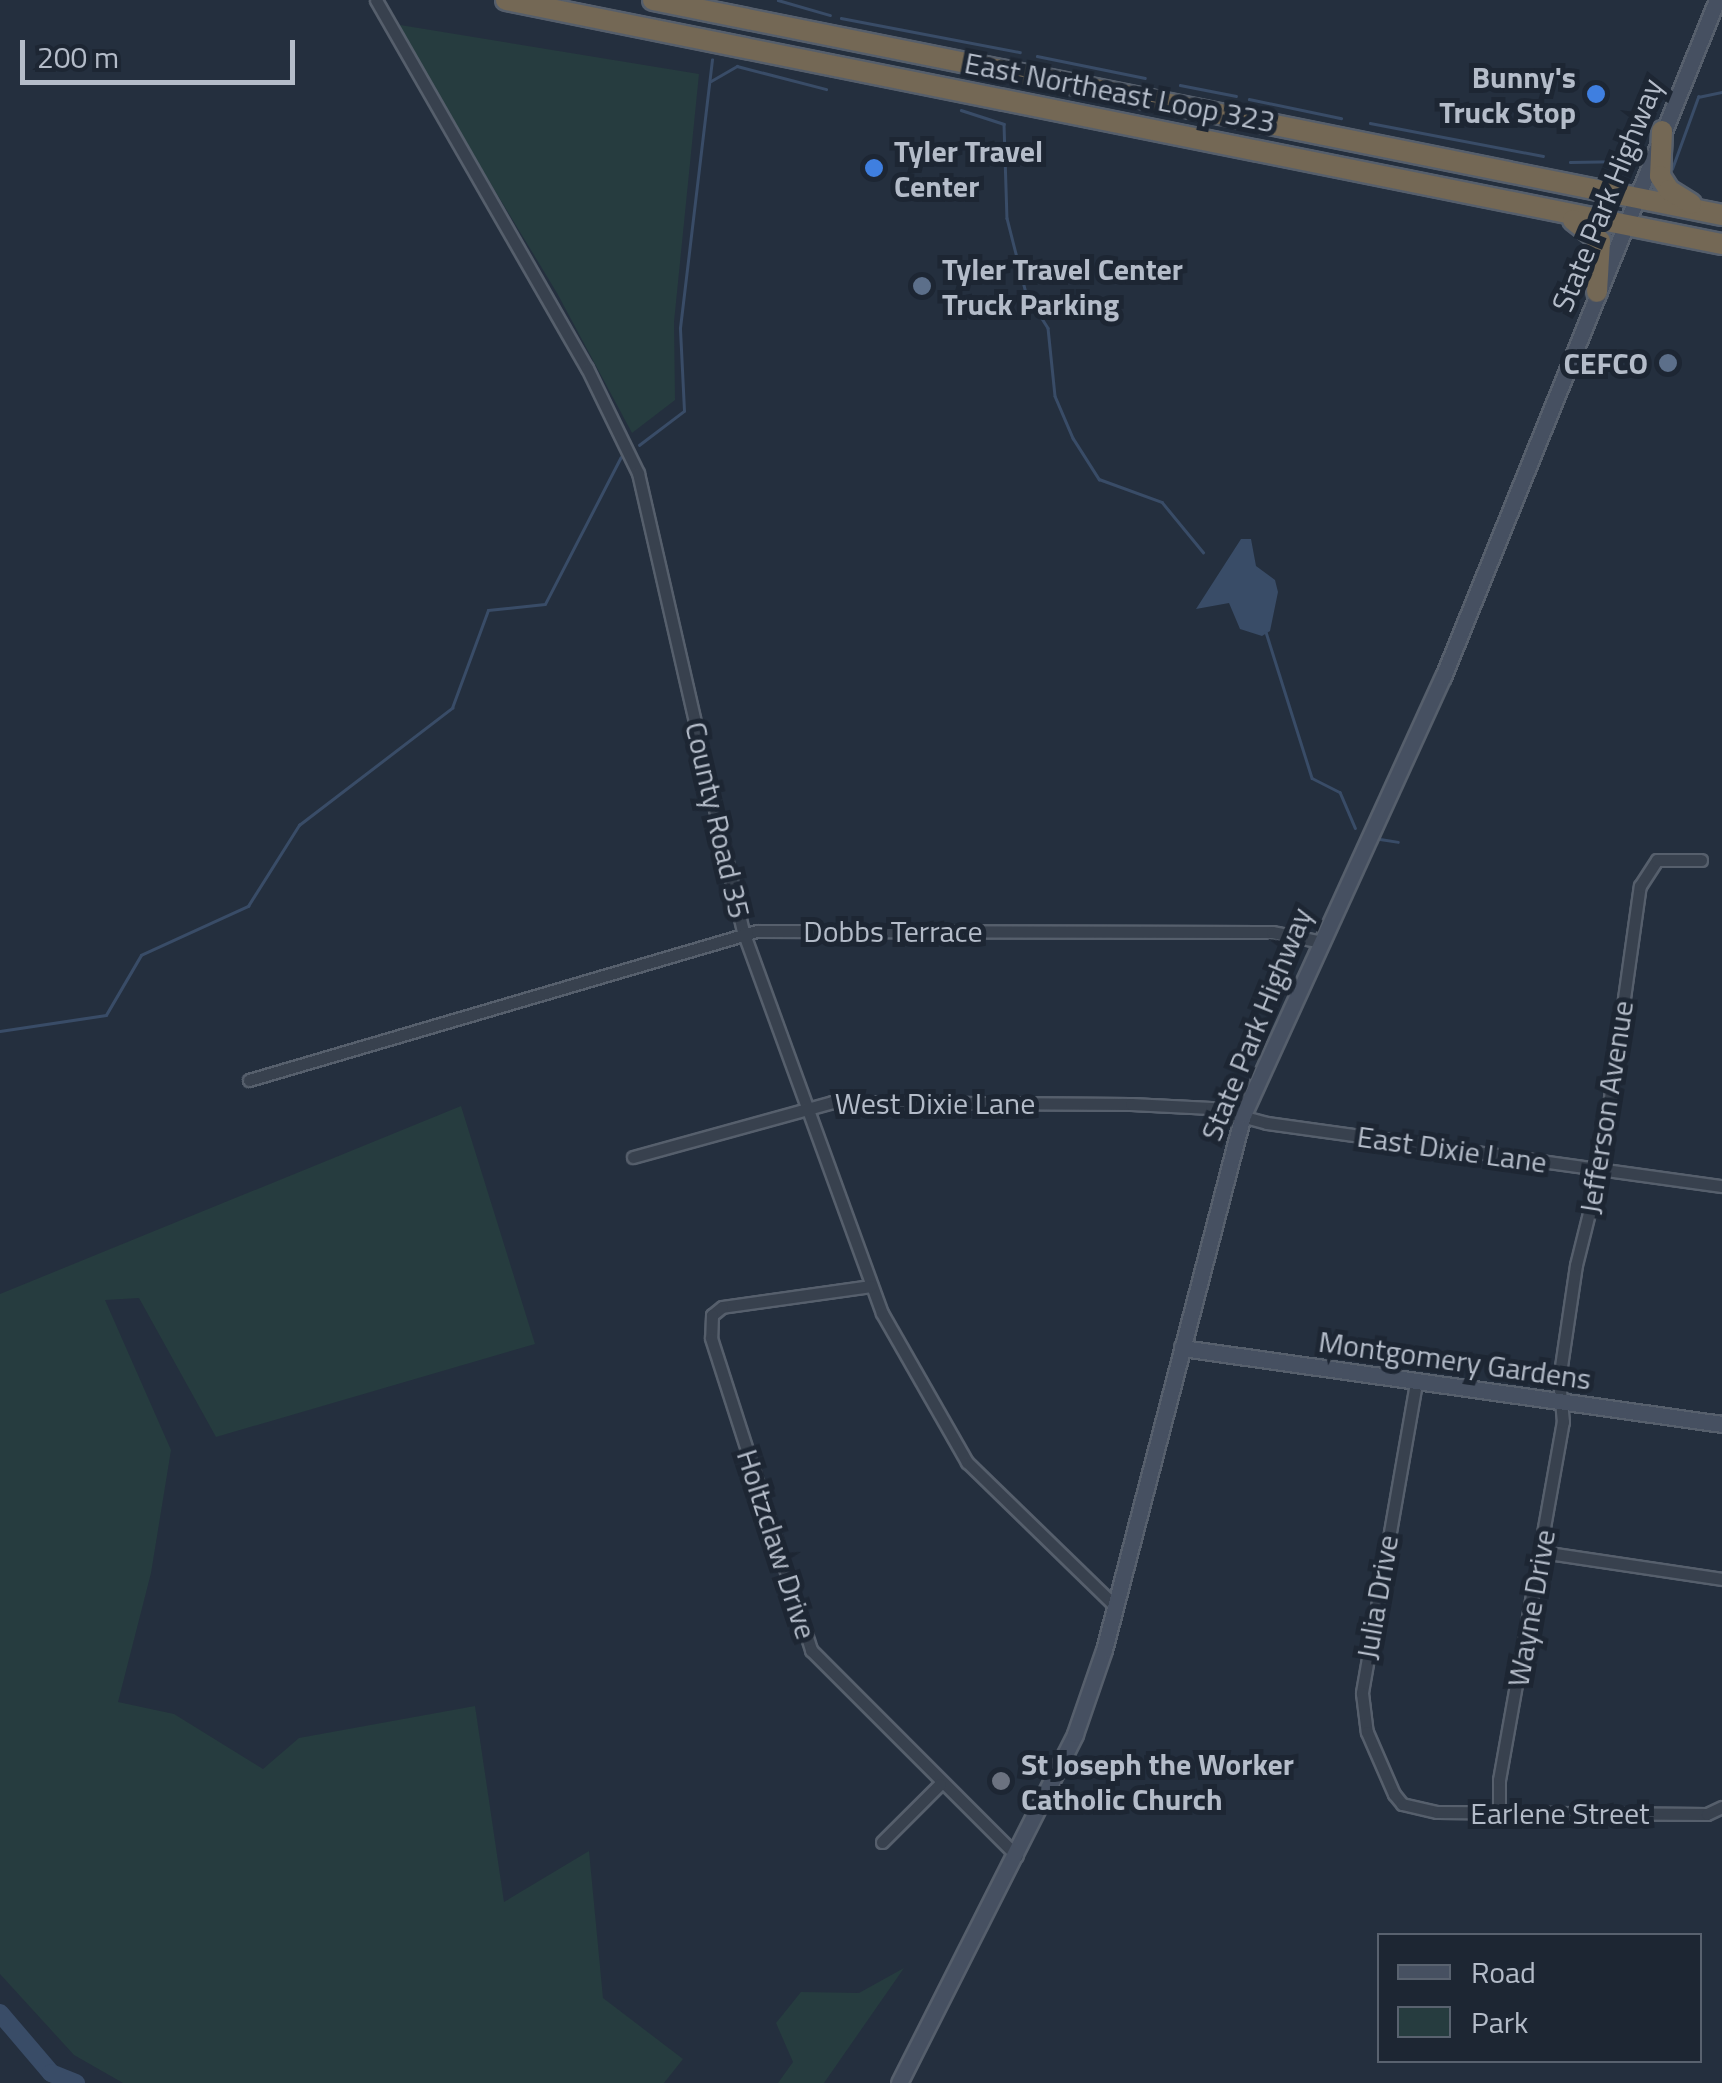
<!DOCTYPE html>
<style>
body{margin:0}
#map{position:relative;width:1722px;height:2083px;overflow:hidden;background:#242f3e;font-family:"Titillium Web",sans-serif}
div>[style]{position:absolute}
[style*='--x']{left:calc(var(--x)*1px);top:calc(var(--y)*1px);width:calc(var(--w)*1px);rotate:calc(var(--a)*1deg)}
.green>*{inset:0;background:#263c3f}
.water>*{inset:0;background:#394c67}
.stream>*{height:2.5px;margin:-1.25px;padding:0 1.25px;transform-origin:1.25px;border-radius:1.25px;background:#394c67}
.river>*{height:18px;margin:-9px;padding:0 9px;transform-origin:9px;border-radius:9px;background:#394c67}
.roads{filter:drop-shadow(2px 0 #565f6c) drop-shadow(-2px 0 #565f6c) drop-shadow(0 2px #565f6c) drop-shadow(0 -2px #565f6c)}
.street>*{height:11px;margin:-5.5px;padding:0 5.5px;transform-origin:5.5px;border-radius:5.5px;background:#38414e}
.secondary>*{height:15px;margin:-7.5px;padding:0 7.5px;transform-origin:7.5px;border-radius:7.5px;background:#465061}
.highway>*{height:20px;margin:-10px;padding:0 10px;transform-origin:10px;border-radius:10px;background:#746855}
.dots>*{width:28px;height:28px;translate:-50% -50%;box-sizing:border-box;border:5px solid #1d2633;border-radius:50%}
span{translate:-50% -50%;white-space:nowrap;text-align:center;line-height:1.15;-webkit-text-stroke:10px #1d2633;paint-order:stroke}
.poi-label{font-size:30px;color:#b4bcc9;font-weight:700}
.right{translate:-100% -50%;text-align:right}
.left{translate:0 -50%;text-align:left}
.street-label{font-size:30px;color:#b4bcc9}
.legend{position:absolute;left:1377px;top:1933px;width:325px;height:130px;box-sizing:border-box;background:#1d2633;border:2px solid #59626f;margin:0;padding:12px 18px;list-style:none;font-size:30px;color:#b4bcc9}
.legend li{display:flex;align-items:center;gap:20px;height:50px}
.legend b{width:50px;border:2px solid #59626f}
.scale{position:absolute;left:20px;top:40px;width:275px;height:45px;box-sizing:border-box;border:5px solid #b4bcc9;border-top:0;padding-left:12px;font-size:30px;line-height:35px;white-space:nowrap;color:#b4bcc9;-webkit-text-stroke:8px #1d2633;paint-order:stroke}
</style>
<div id="map">
<div class="green">
<div style="clip-path:polygon(394px 24px,699px 74px,674px 322px,675px 400px,632px 433px,557px 293px)"></div>
<div style="clip-path:polygon(461px 1106px,535px 1344px,216px 1437px,139px 1298px,105px 1300px,171px 1450px,151px 1573px,118px 1702px,174px 1714px,263px 1769px,299px 1738px,475px 1706px,504px 1902px,589px 1851px,603px 1998px,683px 2059px,664px 2083px,123px 2083px,74px 2055px,0 1974px,0 1294px)"></div>
<div style="clip-path:polygon(904px 1968px,824px 2083px,778px 2083px,793px 2062px,776px 2023px,801px 1992px,859px 1993px)"></div>
</div>
<div class="water">
<div style="clip-path:polygon(1241px 539px,1251px 539px,1256px 566px,1275px 580px,1278px 592px,1270px 631px,1262px 636px,1240px 629px,1229px 603px,1196px 609px)"></div>
</div>
<div class="stream">
<div style="--x:778;--y:0;--w:54;--a:16.1"></div>
<div style="--x:841;--y:18;--w:182;--a:10.8"></div>
<div style="--x:1037;--y:56;--w:110;--a:11.5"></div>
<div style="--x:711;--y:81;--w:30;--a:-30"></div>
<div style="--x:737;--y:66;--w:92;--a:14.5"></div>
<div style="--x:1180;--y:85;--w:57;--a:11.1"></div>
<div style="--x:1249;--y:99;--w:94;--a:11.7"></div>
<div style="--x:961;--y:110;--w:45;--a:18"></div>
<div style="--x:1004;--y:124;--w:94;--a:88.2"></div>
<div style="--x:1007;--y:218;--w:77;--a:75.8"></div>
<div style="--x:1026;--y:293;--w:41;--a:57.8"></div>
<div style="--x:1048;--y:328;--w:68;--a:84.1"></div>
<div style="--x:1055;--y:396;--w:46;--a:66.8"></div>
<div style="--x:1073;--y:438;--w:49;--a:57.6"></div>
<div style="--x:1099;--y:479;--w:67;--a:20.1"></div>
<div style="--x:1162;--y:502;--w:65;--a:50.6"></div>
<div style="--x:1370;--y:123;--w:176;--a:10.8"></div>
<div style="--x:1570;--y:162;--w:59;--a:-1"></div>
<div style="--x:1672;--y:169;--w:77;--a:-70.1"></div>
<div style="--x:1698;--y:97;--w:25;--a:-12"></div>
<div style="--x:639;--y:445;--w:56;--a:-37.1"></div>
<div style="--x:684;--y:411;--w:83;--a:-92.8"></div>
<div style="--x:680;--y:328;--w:270;--a:-83.2"></div>
<div style="--x:1266;--y:632;--w:153;--a:72.5"></div>
<div style="--x:1312;--y:778;--w:31;--a:27"></div>
<div style="--x:1340;--y:792;--w:39;--a:67"></div>
<div style="--x:1380;--y:839;--w:18;--a:9"></div>
<div style="--x:0;--y:1031;--w:107;--a:-8.6"></div>
<div style="--x:106;--y:1015;--w:69;--a:-59.7"></div>
<div style="--x:141;--y:955;--w:118;--a:-24.6"></div>
<div style="--x:248;--y:906;--w:96;--a:-57.8"></div>
<div style="--x:299;--y:825;--w:193;--a:-37.4"></div>
<div style="--x:452;--y:708;--w:104;--a:-69.8"></div>
<div style="--x:488;--y:610;--w:57;--a:-6"></div>
<div style="--x:545;--y:604;--w:165;--a:-62.7"></div>
</div>
<div class="river">
<div style="--x:0;--y:2013;--w:79;--a:49.6"></div>
<div style="--x:51;--y:2073;--w:27;--a:22"></div>
</div>
<div class="roads">
<div class="street">
<div style="--x:376;--y:0;--w:424;--a:60.2"></div>
<div style="--x:587;--y:368;--w:117;--a:64.1"></div>
<div style="--x:638;--y:473;--w:473;--a:77.1"></div>
<div style="--x:744;--y:934;--w:403;--a:70"></div>
<div style="--x:882;--y:1313;--w:172;--a:60.3"></div>
<div style="--x:967;--y:1462;--w:205;--a:44.2"></div>
<div style="--x:249;--y:1080;--w:529;--a:-16.35"></div>
<div style="--x:757;--y:931;--w:515;--a:0.11"></div>
<div style="--x:1272;--y:932;--w:46;--a:11.3"></div>
<div style="--x:633;--y:1157;--w:206;--a:-15.4"></div>
<div style="--x:832;--y:1102;--w:299;--a:0.4"></div>
<div style="--x:1131;--y:1104;--w:80;--a:2.9"></div>
<div style="--x:1211;--y:1108;--w:58;--a:15"></div>
<div style="--x:1267;--y:1123;--w:459;--a:7.9"></div>
<div style="--x:871;--y:1286;--w:150;--a:172"></div>
<div style="--x:722;--y:1307;--w:13;--a:141"></div>
<div style="--x:712;--y:1315;--w:23;--a:92"></div>
<div style="--x:711;--y:1338;--w:328;--a:72.2"></div>
<div style="--x:811;--y:1650;--w:291;--a:45"></div>
<div style="--x:1416;--y:1383;--w:315;--a:99.9"></div>
<div style="--x:1362;--y:1693;--w:39;--a:83"></div>
<div style="--x:1367;--y:1732;--w:68;--a:66.5"></div>
<div style="--x:1394;--y:1794;--w:13;--a:51"></div>
<div style="--x:1402;--y:1804;--w:36;--a:13"></div>
<div style="--x:1437;--y:1812;--w:270;--a:0.4"></div>
<div style="--x:1707;--y:1814;--w:17;--a:-25"></div>
<div style="--x:1542;--y:1552;--w:182;--a:8.5"></div>
<div style="--x:1499;--y:1813;--w:33;--a:-90"></div>
<div style="--x:1499;--y:1780;--w:364;--a:-79.9"></div>
<div style="--x:1563;--y:1422;--w:42;--a:-95.4"></div>
<div style="--x:1559;--y:1380;--w:116;--a:-81.6"></div>
<div style="--x:1576;--y:1265;--w:99;--a:-76"></div>
<div style="--x:1600;--y:1169;--w:286;--a:-82"></div>
<div style="--x:1640;--y:886;--w:31;--a:-57"></div>
<div style="--x:1657;--y:860;--w:44;--a:0"></div>
<div style="--x:882;--y:1842;--w:82;--a:-45"></div>
</div>
<div class="secondary">
<div style="--x:1182;--y:1348;--w:545;--a:8.01"></div>
<div style="--x:899;--y:2083;--w:391;--a:-63.2"></div>
<div style="--x:1075;--y:1734;--w:89;--a:-71"></div>
<div style="--x:1104;--y:1650;--w:553;--a:-75.44"></div>
<div style="--x:1243;--y:1115;--w:482;--a:-65.5"></div>
<div style="--x:1443;--y:677;--w:730;--a:-67.97"></div>
</div>
<div class="highway">
<div style="--x:506;--y:0;--w:1240;--a:11.35"></div>
<div style="--x:653;--y:0;--w:1090;--a:11.37"></div>
<div style="--x:1662;--y:131;--w:45;--a:92.5"></div>
<div style="--x:1660;--y:176;--w:17;--a:57"></div>
<div style="--x:1669;--y:190;--w:26;--a:32"></div>
<div style="--x:1573;--y:220;--w:34;--a:38"></div>
<div style="--x:1600;--y:241;--w:51;--a:93.4"></div>
</div>
</div>
<div class="dots">
<div style="left:1596px;top:94px;background:#3f7fe0"></div>
<div style="left:874px;top:168px;background:#3f7fe0"></div>
<div style="left:922px;top:286px;background:#5c6f8a"></div>
<div style="left:1668px;top:363px;background:#5c6f8a"></div>
<div style="left:1001px;top:1781px;background:#6b7280"></div>
</div>
<div class="poi-label">
<span class="right" style="left:1576px;top:94px">Bunny's<br>Truck Stop</span>
<span class="left" style="left:894px;top:168px">Tyler Travel<br>Center</span>
<span class="left" style="left:942px;top:286px">Tyler Travel Center<br>Truck Parking</span>
<span class="right" style="left:1648px;top:363px">CEFCO</span>
<span class="left" style="left:1021px;top:1781px">St Joseph the Worker<br>Catholic Church</span>
</div>
<div class="street-label">
<span style="left:1120px;top:92px;rotate:11deg">East Northeast Loop 323</span>
<span style="left:1607px;top:195px;rotate:-68deg">State Park Highway</span>
<span style="left:718px;top:820px;rotate:77deg">County Road 35</span>
<span style="left:893px;top:931px">Dobbs Terrace</span>
<span style="left:1256px;top:1024px;rotate:-68deg">State Park Highway</span>
<span style="left:935px;top:1103px">West Dixie Lane</span>
<span style="left:1606px;top:1107px;rotate:-81deg">Jefferson Avenue</span>
<span style="left:1452px;top:1149px;rotate:8deg">East Dixie Lane</span>
<span style="left:1455px;top:1360px;rotate:8deg">Montgomery Gardens</span>
<span style="left:777px;top:1544px;rotate:72deg">Holtzclaw Drive</span>
<span style="left:1377px;top:1597px;rotate:-80deg">Julia Drive</span>
<span style="left:1531px;top:1608px;rotate:-80deg">Wayne Drive</span>
<span style="left:1560px;top:1813px">Earlene Street</span>
</div>
<ul class="legend">
<li><b style="height:12px;background:#465061"></b>Road</li>
<li><b style="height:28px;background:#263c3f"></b>Park</li>
</ul>
<div class="scale">200 m</div>
</div>
